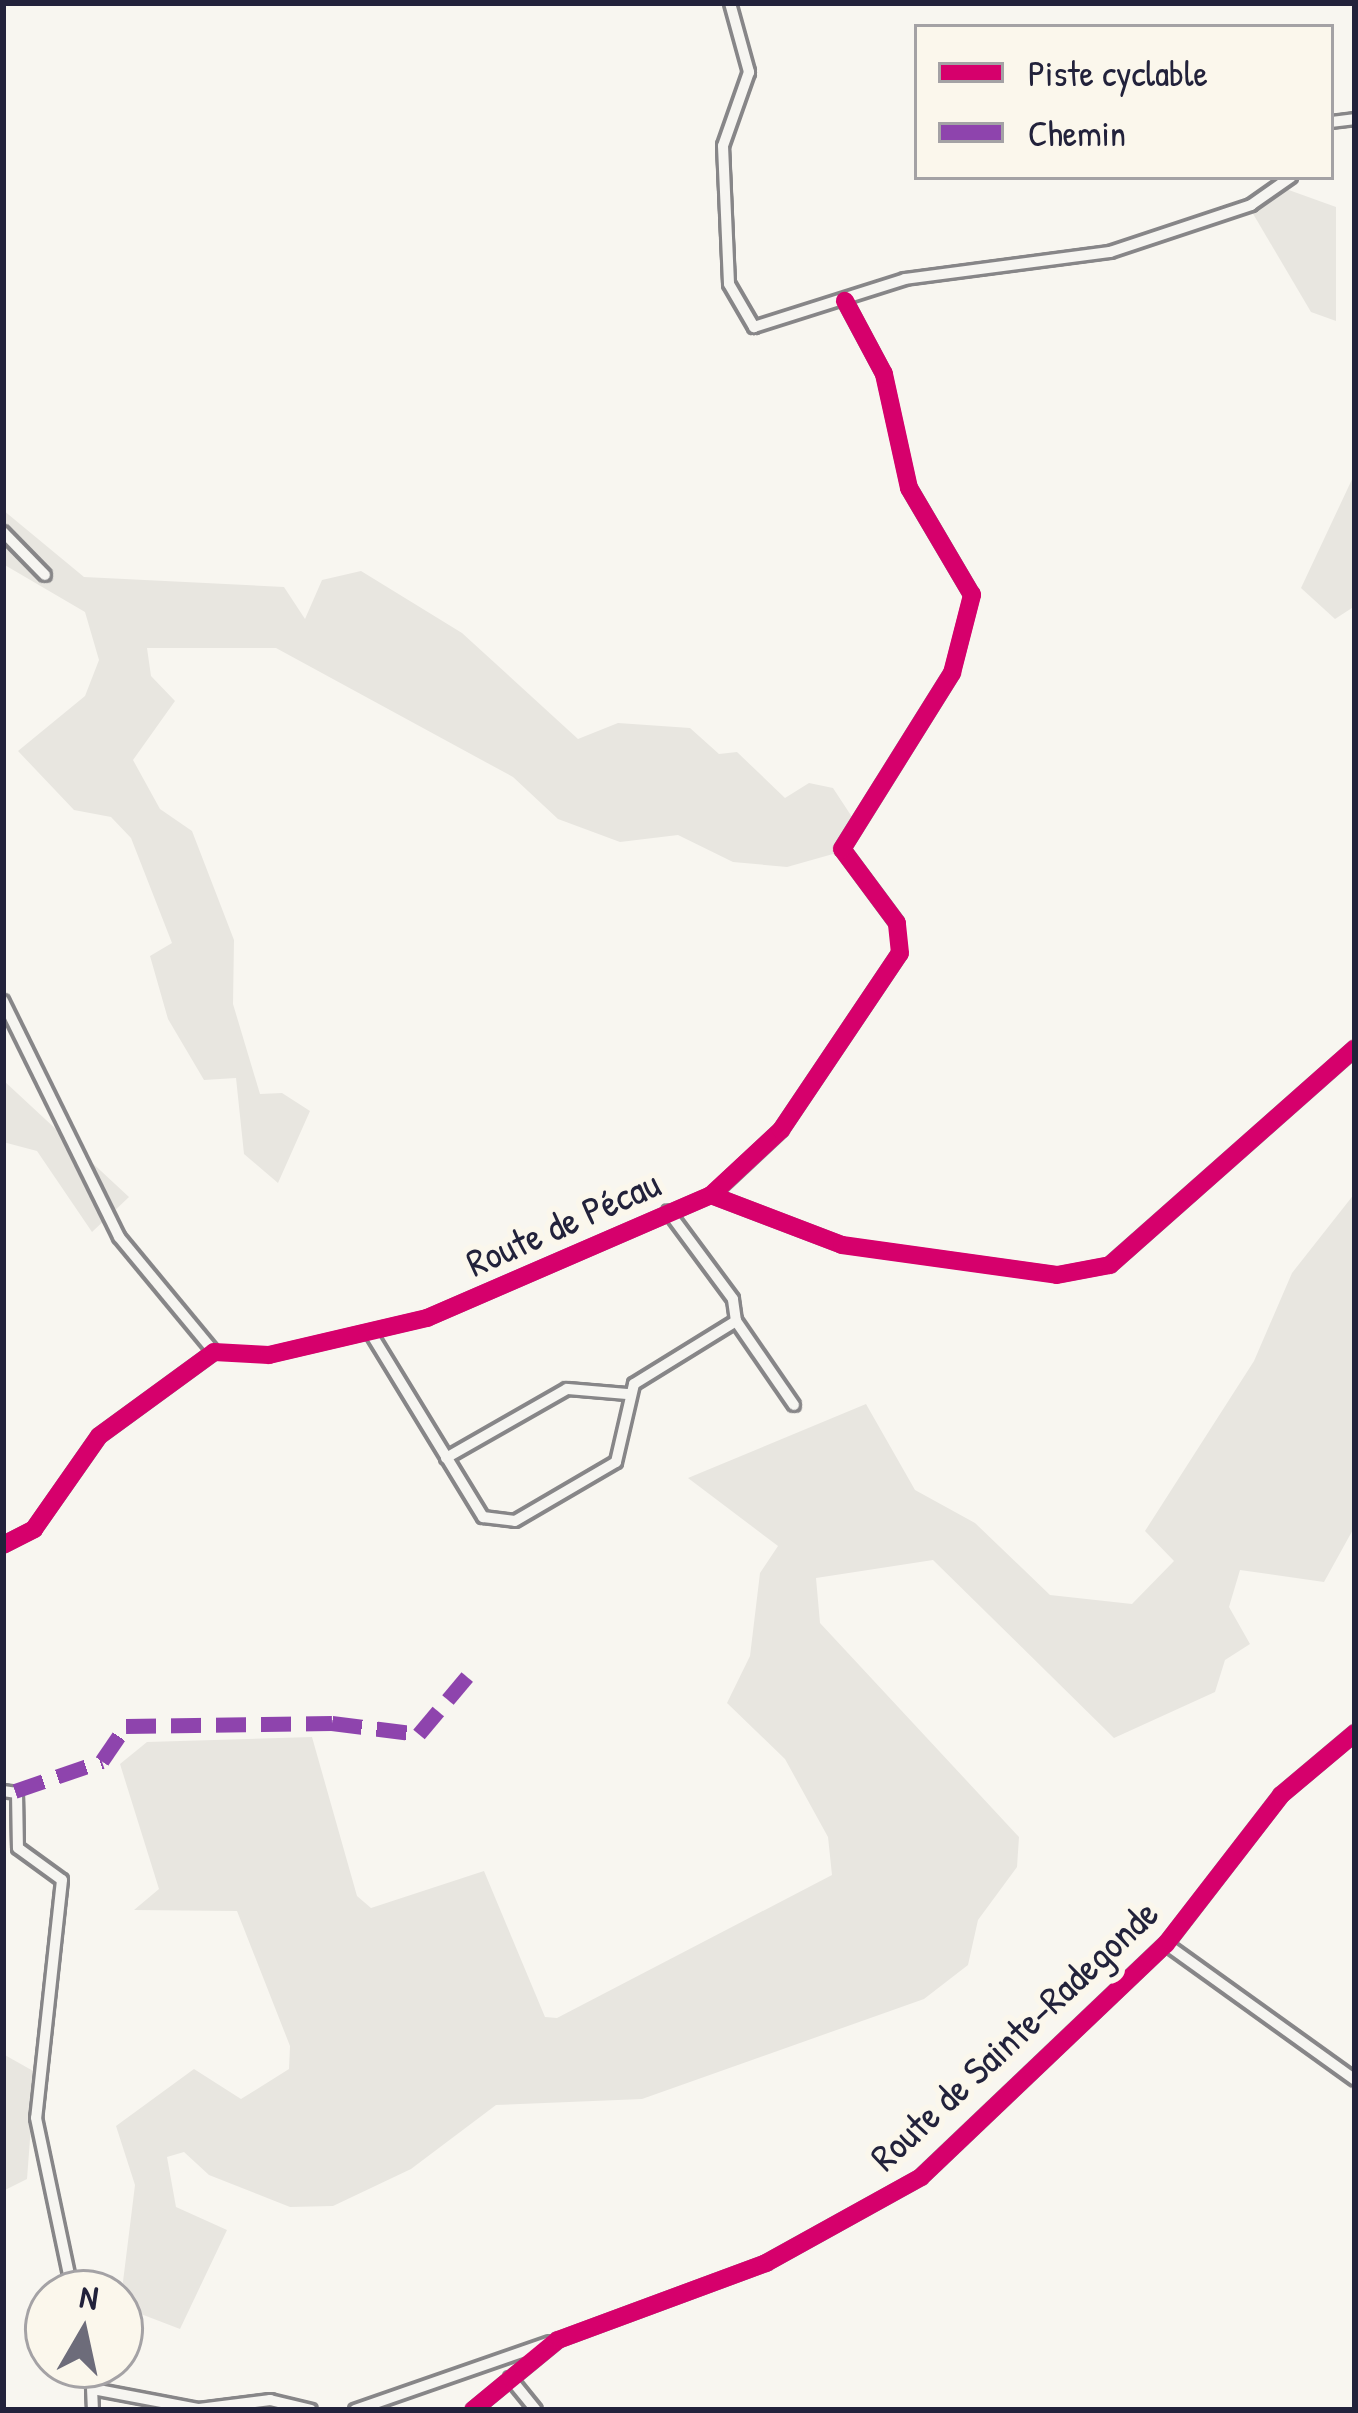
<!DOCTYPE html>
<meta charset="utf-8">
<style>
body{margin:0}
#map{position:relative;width:1358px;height:2413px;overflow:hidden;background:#f8f6f0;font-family:"Patrick Hand",sans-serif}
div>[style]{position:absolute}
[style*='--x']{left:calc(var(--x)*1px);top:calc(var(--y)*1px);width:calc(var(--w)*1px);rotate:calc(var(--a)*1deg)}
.green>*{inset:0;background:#e8e6e0}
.roads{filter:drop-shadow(3px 0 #878688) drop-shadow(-3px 0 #878688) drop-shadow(0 3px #878688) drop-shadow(0 -3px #878688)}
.minor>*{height:10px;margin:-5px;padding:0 5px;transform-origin:5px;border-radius:5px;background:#f6f5f1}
.quiet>*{height:15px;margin-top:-7.5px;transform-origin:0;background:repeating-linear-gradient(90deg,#8e44ad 0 30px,transparent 0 45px)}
.cycleway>*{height:18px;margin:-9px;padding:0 9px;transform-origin:9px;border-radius:9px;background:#d6006c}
span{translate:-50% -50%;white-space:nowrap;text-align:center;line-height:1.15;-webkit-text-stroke:12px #fbf7ec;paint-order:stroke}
.street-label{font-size:39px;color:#22223b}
.frame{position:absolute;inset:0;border:6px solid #22223b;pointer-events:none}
.legend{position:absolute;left:914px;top:24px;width:420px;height:156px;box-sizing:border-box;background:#fbf7ec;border:3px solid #a4a2a5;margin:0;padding:15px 21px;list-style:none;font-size:36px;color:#22223b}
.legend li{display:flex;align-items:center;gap:24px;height:60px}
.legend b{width:60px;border:3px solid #a4a2a5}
.north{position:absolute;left:24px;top:2269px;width:120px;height:120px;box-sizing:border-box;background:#fbf7ec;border:3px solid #a4a2a5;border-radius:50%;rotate:9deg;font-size:33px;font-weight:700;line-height:48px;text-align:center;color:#22223b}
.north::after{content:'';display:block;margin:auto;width:42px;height:54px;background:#6d6c7a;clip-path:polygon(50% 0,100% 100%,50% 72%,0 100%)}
</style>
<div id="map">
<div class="green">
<div style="clip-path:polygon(1286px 189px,1336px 207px,1336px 321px,1311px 312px,1252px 212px)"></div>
<div style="clip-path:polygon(1355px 473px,1355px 606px,1335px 619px,1301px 588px)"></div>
<div style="clip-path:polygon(3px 510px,84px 577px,284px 587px,305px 619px,322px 580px,361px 571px,462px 633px,578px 739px,618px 723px,690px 728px,719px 754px,737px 752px,785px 798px,809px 783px,833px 788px,852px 817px,833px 854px,787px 867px,733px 862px,678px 835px,620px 842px,558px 819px,513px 777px,276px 648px,147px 648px,151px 676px,175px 701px,133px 760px,160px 809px,192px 831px,234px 940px,233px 1004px,260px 1094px,282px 1093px,310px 1111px,278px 1183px,244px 1154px,236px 1078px,204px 1080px,168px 1019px,150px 956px,172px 943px,131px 838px,111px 817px,74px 810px,18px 751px,85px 696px,99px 660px,85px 612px,3px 564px)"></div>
<div style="clip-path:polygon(3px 1080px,129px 1197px,92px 1232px,37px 1151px,3px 1142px)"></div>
<div style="clip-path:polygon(1355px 1193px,1355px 1526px,1324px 1582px,1240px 1570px,1229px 1607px,1250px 1644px,1225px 1660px,1215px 1692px,1114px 1738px,933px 1560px,816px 1578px,820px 1623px,1019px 1837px,1017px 1867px,978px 1920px,968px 1965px,924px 1999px,642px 2099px,496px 2105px,411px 2169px,333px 2206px,290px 2207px,209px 2175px,184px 2152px,167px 2157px,176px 2207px,227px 2230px,180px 2329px,120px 2306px,135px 2185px,116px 2126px,194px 2069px,241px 2099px,289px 2069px,290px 2046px,237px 1911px,134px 1910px,159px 1889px,120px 1764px,147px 1742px,312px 1737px,357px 1896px,371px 1908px,484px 1871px,545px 2017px,557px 2018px,832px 1875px,828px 1837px,785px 1759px,727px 1703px,750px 1656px,760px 1573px,778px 1546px,688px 1478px,866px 1404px,915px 1490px,975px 1523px,1050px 1595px,1132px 1604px,1174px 1561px,1145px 1531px,1254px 1361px,1292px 1273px)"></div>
<div style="clip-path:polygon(3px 2054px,35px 2072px,27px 2179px,3px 2191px)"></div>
</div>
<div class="roads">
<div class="minor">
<div style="--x:730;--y:3;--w:72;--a:74.6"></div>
<div style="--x:749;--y:72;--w:78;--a:109.4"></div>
<div style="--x:723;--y:146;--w:138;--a:87.5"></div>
<div style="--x:729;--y:284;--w:50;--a:59.8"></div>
<div style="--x:754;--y:327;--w:158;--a:-17.6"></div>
<div style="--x:905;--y:279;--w:207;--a:-7.5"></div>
<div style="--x:1110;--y:252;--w:149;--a:-18.4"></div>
<div style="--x:1251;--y:205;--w:49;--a:-35"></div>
<div style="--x:1331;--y:122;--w:24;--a:-7"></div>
<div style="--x:3;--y:532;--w:60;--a:45.7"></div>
<div style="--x:3;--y:1001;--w:263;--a:63.8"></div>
<div style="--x:119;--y:1237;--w:149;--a:50.4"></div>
<div style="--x:715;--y:1192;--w:91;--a:-43.2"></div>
<div style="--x:781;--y:1130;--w:213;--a:-56.1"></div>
<div style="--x:900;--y:953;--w:30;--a:-96"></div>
<div style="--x:897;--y:923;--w:92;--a:-126.6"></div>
<div style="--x:842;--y:849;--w:208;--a:-58"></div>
<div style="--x:952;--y:673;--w:81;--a:-75.6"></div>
<div style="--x:972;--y:595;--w:124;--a:-120.5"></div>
<div style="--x:909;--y:488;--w:117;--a:-102.4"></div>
<div style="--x:884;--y:374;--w:83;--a:-118.1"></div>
<div style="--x:736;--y:1321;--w:102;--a:55.4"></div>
<div style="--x:370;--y:1332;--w:217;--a:58.6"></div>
<div style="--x:483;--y:1517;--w:32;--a:7"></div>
<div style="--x:515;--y:1521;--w:117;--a:-30.3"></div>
<div style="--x:616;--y:1462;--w:80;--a:-77"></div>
<div style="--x:634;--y:1384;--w:120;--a:-31.7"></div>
<div style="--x:736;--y:1321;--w:22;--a:-98"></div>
<div style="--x:733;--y:1299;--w:109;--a:-126.5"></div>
<div style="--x:446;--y:1458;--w:139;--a:-29.7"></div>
<div style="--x:567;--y:1389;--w:61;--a:4.7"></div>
<div style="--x:3;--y:1545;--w:35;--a:-27"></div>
<div style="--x:34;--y:1529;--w:113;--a:-55"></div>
<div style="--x:99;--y:1436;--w:142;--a:-36.1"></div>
<div style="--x:214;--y:1352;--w:55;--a:3.1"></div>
<div style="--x:269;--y:1355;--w:162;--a:-13.2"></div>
<div style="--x:427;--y:1318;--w:309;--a:-23.4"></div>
<div style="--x:711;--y:1195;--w:140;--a:20.9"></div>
<div style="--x:842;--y:1245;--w:217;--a:7.9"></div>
<div style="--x:1057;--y:1275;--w:54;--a:-10.7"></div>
<div style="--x:1110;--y:1265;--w:327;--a:-41.5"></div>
<div style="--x:3;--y:1791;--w:14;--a:8"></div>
<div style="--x:17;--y:1793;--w:55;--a:89"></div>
<div style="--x:18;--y:1848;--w:54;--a:36"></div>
<div style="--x:62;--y:1880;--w:239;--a:96.2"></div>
<div style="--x:36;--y:2118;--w:179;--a:78.1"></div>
<div style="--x:1166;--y:1944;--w:233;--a:35.7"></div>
<div style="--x:91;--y:2365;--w:45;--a:87.5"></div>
<div style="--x:510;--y:2378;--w:41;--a:50.9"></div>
<div style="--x:93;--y:2389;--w:108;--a:10.7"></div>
<div style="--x:199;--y:2409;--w:72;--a:-7.2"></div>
<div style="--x:270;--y:2400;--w:42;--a:13.7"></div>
<div style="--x:355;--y:2410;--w:207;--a:-19.2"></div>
<div style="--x:473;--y:2410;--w:110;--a:-39.5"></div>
<div style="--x:558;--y:2340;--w:222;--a:-20.3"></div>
<div style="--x:766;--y:2263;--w:177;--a:-29"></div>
<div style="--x:921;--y:2177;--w:338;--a:-43.6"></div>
<div style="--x:1166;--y:1944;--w:188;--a:-52.3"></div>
<div style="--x:1281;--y:1795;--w:97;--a:-40"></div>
</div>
</div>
<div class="quiet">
<div style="--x:15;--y:1791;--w:92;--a:-19"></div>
<div style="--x:102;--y:1761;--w:42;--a:-55.6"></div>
<div style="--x:126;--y:1726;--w:206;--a:-0.8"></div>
<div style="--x:332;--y:1723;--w:88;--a:7.2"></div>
<div style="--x:419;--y:1734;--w:81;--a:-50"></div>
</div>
<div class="cycleway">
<div style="--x:711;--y:1195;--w:96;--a:-42.9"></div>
<div style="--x:781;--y:1130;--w:213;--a:-56.1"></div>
<div style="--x:900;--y:953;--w:30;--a:-96"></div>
<div style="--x:897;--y:923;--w:92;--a:-126.6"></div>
<div style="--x:842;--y:849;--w:208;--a:-58"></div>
<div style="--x:952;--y:673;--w:81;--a:-75.6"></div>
<div style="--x:972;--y:595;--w:124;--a:-120.5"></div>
<div style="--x:909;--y:488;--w:117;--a:-102.4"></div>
<div style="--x:884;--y:374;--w:83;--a:-118.1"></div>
<div style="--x:3;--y:1545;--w:35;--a:-27"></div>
<div style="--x:34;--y:1529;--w:113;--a:-55"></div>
<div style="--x:99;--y:1436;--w:142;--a:-36.1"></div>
<div style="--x:214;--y:1352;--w:55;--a:3.1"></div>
<div style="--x:269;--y:1355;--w:162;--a:-13.2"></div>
<div style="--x:427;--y:1318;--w:309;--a:-23.4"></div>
<div style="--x:711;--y:1195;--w:140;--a:20.9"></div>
<div style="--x:842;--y:1245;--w:217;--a:7.9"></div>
<div style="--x:1057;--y:1275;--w:54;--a:-10.7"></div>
<div style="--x:1110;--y:1265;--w:327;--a:-41.5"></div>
<div style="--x:473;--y:2410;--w:110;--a:-39.5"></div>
<div style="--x:558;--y:2340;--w:222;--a:-20.3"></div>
<div style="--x:766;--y:2263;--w:177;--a:-29"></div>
<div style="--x:921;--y:2177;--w:338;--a:-43.6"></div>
<div style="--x:1166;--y:1944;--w:188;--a:-52.3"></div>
<div style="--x:1281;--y:1795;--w:97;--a:-40"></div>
</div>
<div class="street-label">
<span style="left:563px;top:1223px;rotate:-24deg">Route de Pécau</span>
<span style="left:1014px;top:2035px;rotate:-43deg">Route de Sainte-Radegonde</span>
</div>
<div class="frame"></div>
<ul class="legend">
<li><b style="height:15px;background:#d6006c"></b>Piste cyclable</li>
<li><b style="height:15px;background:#8e44ad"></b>Chemin</li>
</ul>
<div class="north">N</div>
</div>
